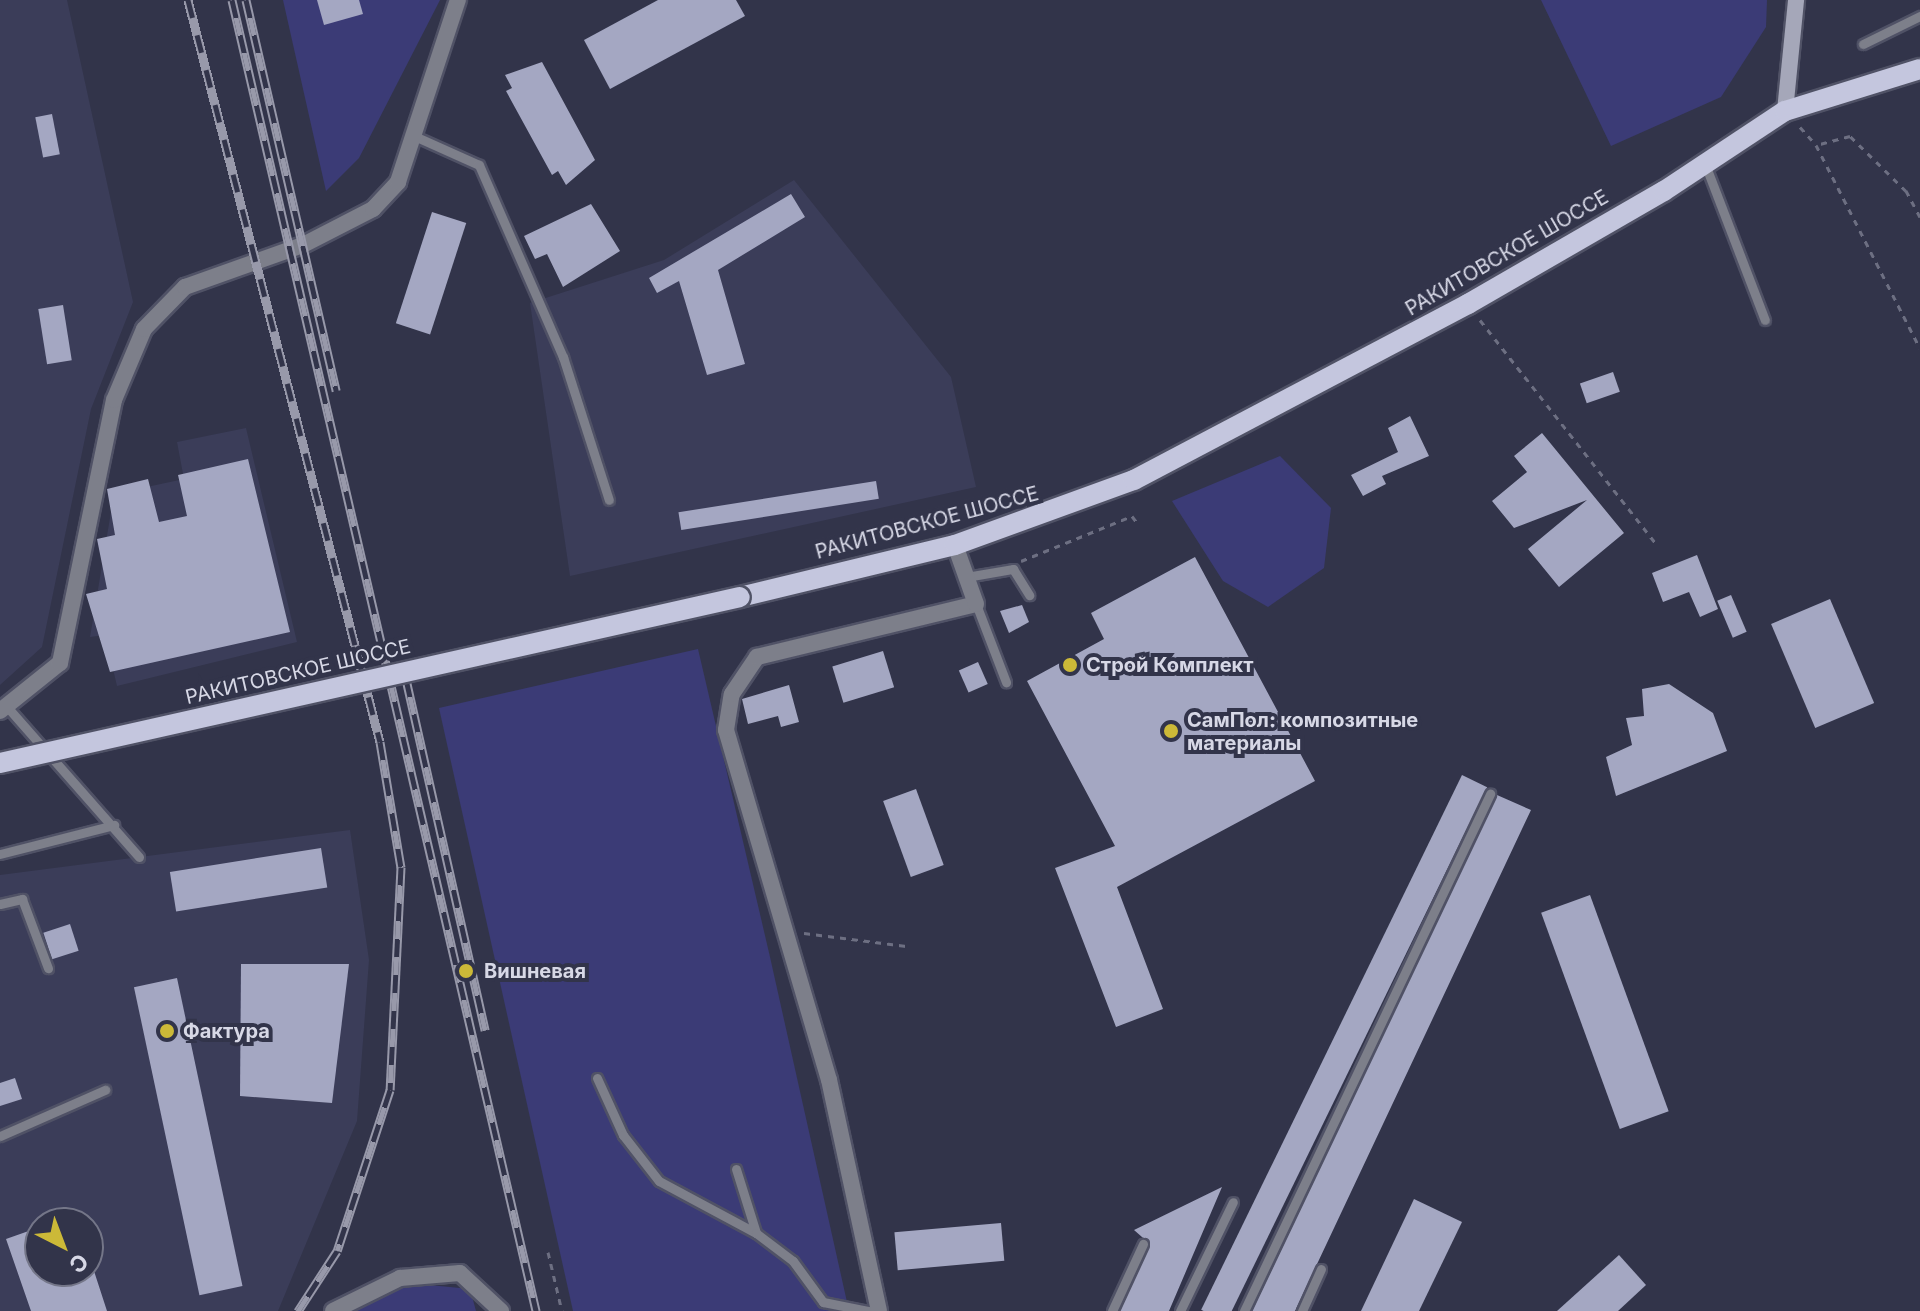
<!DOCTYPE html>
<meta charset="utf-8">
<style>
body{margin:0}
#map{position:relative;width:1920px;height:1311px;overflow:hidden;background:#32344a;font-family:Inter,sans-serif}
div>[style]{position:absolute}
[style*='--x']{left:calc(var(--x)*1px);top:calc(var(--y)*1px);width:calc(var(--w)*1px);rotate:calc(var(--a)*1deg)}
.built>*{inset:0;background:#3b3d59}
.green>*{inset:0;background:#3b3b76}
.building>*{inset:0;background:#a4a7c2;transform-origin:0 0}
.path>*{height:3px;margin-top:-1.5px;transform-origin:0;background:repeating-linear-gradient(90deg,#6d6f82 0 6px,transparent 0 12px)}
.roads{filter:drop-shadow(2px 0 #505266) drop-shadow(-2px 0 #505266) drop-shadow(0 2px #505266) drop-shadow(0 -2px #505266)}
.lane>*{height:9px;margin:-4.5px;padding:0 4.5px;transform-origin:4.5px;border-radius:4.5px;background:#7d7f8a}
.street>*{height:16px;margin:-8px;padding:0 8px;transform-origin:8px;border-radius:8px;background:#7d7f8a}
.secondary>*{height:16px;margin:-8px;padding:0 8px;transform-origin:8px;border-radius:8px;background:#a5a7b9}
.primary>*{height:20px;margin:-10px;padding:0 10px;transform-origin:10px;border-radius:10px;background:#c4c6de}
.rail>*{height:9px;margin-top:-4.5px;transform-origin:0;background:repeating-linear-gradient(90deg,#32344a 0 18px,#9899aa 0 36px);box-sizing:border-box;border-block:2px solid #9899aa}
.bridges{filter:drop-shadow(2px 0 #505266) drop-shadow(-2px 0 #505266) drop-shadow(0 2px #505266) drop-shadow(0 -2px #505266)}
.primary-bridge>*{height:20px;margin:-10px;padding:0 10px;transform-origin:10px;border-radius:10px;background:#c4c6de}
.dots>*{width:22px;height:22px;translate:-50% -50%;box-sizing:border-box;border:4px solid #32344a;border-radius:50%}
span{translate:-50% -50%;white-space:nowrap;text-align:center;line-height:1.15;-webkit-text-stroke:8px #32344a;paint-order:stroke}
.street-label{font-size:20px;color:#d7d8e6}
.poi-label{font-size:20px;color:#d7d8e6;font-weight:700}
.left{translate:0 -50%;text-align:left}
.north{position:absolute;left:24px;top:1207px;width:80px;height:80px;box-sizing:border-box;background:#32344a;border:2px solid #747688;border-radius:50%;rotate:138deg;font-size:22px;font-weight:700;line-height:32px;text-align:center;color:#d7d8e6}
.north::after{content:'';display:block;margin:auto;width:28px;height:36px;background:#ccb938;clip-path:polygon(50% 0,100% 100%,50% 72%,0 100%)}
</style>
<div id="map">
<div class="built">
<div style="clip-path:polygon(0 0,67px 0,133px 302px,91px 409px,42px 647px,0 685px)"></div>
<div style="clip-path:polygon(794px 180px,951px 377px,976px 487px,570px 576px,530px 303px,664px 260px)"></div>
<div style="clip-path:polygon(246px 428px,297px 642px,117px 686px,105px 635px,90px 637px,114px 494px,184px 479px,177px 442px)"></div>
<div style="clip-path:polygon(evenodd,350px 830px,369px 960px,357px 1121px,278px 1311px,0 1311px,0 875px,350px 830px,40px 1223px,88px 1223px,88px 1271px,40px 1271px,40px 1223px)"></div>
</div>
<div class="green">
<div style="clip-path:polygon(283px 0,440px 0,359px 158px,326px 191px)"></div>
<div style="clip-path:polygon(1541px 0,1767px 0,1766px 27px,1721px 97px,1611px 146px)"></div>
<div style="clip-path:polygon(1280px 456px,1331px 508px,1324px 568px,1268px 607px,1223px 581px,1172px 501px)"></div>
<div style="clip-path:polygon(698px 649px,770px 957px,849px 1311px,573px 1311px,439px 708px)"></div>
<div style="clip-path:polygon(399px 1282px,470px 1289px,476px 1311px,337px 1311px)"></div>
</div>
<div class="building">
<div style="clip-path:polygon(317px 0,359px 0,363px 14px,324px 25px)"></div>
<div style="clip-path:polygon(658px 0,736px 0,745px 16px,610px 89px,584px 40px)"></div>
<div style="clip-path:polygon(542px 62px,595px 160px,566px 185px,558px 171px,552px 175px,506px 91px,512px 88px,505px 75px)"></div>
<div style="left:52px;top:114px;width:41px;height:17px;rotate:79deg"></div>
<div style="clip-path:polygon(791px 194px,805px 217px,718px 270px,745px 364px,707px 375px,679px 281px,657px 293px,649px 278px)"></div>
<div style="clip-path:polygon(591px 204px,620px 251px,563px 287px,547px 254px,535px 259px,524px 236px)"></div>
<div style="left:432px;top:212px;width:36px;height:117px;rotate:18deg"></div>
<div style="left:63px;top:305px;width:56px;height:25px;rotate:81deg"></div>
<div style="left:1613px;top:372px;width:21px;height:35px;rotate:71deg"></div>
<div style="clip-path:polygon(1410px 416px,1429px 456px,1382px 476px,1386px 484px,1363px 496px,1351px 475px,1398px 452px,1388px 428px)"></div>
<div style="clip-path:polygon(1542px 433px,1624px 533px,1559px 587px,1528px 549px,1587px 500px,1514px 528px,1492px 501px,1527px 472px,1514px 456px)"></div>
<div style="clip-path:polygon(248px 459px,290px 632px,110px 672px,86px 594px,107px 589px,97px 539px,115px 535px,107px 489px,148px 479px,159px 522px,187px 516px,178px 475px)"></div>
<div style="left:876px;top:481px;width:18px;height:200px;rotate:81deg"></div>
<div style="clip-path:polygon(1697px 555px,1718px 609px,1700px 617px,1689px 592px,1663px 602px,1652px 573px)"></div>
<div style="clip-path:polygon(1195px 557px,1315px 781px,1117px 887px,1163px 1009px,1116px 1027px,1055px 868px,1115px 846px,1027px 681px,1104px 639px,1091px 613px)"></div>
<div style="left:1731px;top:595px;width:40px;height:15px;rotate:67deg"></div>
<div style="left:1830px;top:599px;width:113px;height:64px;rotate:67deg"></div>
<div style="clip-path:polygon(1022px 605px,1029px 622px,1009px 633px,1000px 611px)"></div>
<div style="left:883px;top:651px;width:38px;height:53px;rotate:73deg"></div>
<div style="left:978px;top:662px;width:24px;height:21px;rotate:66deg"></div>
<div style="clip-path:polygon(1669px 684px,1713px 713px,1727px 751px,1616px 796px,1606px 757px,1632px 745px,1626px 718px,1644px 716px,1642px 689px)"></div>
<div style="clip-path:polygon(789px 685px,799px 722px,781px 727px,778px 716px,748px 724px,742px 699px)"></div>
<div style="left:1462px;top:775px;width:28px;height:595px;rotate:26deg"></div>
<div style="left:916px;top:789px;width:81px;height:35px;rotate:70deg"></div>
<div style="clip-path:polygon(1497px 795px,1531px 810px,1318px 1262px,1295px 1311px,1252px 1311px)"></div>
<div style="left:321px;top:848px;width:40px;height:153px;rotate:81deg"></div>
<div style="left:1590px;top:895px;width:230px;height:52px;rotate:70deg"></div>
<div style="left:70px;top:924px;width:28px;height:28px;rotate:72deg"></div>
<div style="clip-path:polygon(241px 964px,349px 964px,332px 1103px,240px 1096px)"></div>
<div style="left:177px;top:978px;width:315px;height:44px;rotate:78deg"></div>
<div style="clip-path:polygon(15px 1078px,22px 1099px,0 1106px,0 1083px)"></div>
<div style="clip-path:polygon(1222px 1187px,1169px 1311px,1120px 1311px,1150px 1244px,1134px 1230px)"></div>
<div style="clip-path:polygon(1414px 1199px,1462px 1222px,1419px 1311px,1361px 1311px)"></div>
<div style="left:1001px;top:1223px;width:38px;height:107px;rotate:85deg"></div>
<div style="clip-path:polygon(40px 1227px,40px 1271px,94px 1271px,107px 1311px,31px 1311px,6px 1239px)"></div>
<div style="clip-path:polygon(1619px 1255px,1646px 1285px,1618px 1311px,1557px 1311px)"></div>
</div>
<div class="path">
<div style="--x:1800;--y:127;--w:24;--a:48"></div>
<div style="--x:1920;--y:217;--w:30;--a:-118"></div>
<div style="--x:1906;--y:191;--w:78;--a:-135.5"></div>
<div style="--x:1850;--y:136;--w:35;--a:165"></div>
<div style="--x:1816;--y:145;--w:228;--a:62.9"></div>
<div style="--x:1480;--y:320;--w:285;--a:51.8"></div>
<div style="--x:1021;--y:561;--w:120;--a:-22.1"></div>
<div style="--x:1132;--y:516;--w:10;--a:53"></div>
<div style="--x:804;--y:933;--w:103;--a:7.3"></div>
<div style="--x:548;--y:1252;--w:61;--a:76.7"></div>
</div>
<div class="roads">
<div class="lane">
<div style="--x:1863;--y:44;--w:64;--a:-26.2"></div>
<div style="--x:412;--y:135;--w:73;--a:24.1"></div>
<div style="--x:479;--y:165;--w:210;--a:66.4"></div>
<div style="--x:563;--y:357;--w:150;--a:72.2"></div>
<div style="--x:1705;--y:164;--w:167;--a:69"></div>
<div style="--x:972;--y:576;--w:42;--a:-9.7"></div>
<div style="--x:1013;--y:569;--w:31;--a:58"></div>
<div style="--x:976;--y:604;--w:84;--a:69"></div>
<div style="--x:9;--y:709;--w:197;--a:48.7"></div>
<div style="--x:0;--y:854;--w:118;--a:-14.3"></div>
<div style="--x:0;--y:904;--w:23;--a:-13"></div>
<div style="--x:22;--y:899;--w:74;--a:69.4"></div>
<div style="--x:597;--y:1078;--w:63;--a:65.5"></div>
<div style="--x:623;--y:1135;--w:58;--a:52"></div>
<div style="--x:659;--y:1181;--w:110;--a:28.2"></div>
<div style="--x:0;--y:1136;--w:115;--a:-23.7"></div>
<div style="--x:736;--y:1169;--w:67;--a:72.6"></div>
<div style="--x:756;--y:1233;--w:46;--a:37.1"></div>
<div style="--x:793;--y:1261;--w:51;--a:53.8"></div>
<div style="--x:823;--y:1302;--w:47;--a:11.1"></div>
<div style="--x:1112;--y:1311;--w:74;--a:-65.2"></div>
<div style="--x:1180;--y:1311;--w:121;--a:-64.1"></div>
<div style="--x:1244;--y:1311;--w:573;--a:-64.55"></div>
<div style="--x:1302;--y:1311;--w:46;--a:-65.7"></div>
</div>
<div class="street">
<div style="--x:0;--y:711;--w:77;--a:-38.7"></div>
<div style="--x:60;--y:663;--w:268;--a:-78.4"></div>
<div style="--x:114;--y:400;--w:77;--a:-67.1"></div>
<div style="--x:144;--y:329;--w:59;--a:-45.7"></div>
<div style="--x:185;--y:287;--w:125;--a:-19.6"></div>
<div style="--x:303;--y:245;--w:79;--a:-27.2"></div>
<div style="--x:373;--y:209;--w:37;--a:-47"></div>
<div style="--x:398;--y:182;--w:192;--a:-71.8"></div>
<div style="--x:333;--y:1311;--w:75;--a:-26.2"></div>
<div style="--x:400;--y:1278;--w:60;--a:-4.8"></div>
<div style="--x:460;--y:1273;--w:56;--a:42.8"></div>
<div style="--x:879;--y:1311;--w:236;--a:-102.2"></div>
<div style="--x:829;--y:1080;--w:365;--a:-106.4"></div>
<div style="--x:726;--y:730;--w:36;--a:-81"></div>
<div style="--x:732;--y:694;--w:45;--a:-56"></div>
<div style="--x:757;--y:657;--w:225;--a:-13.6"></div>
<div style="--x:976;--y:604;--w:63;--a:-109.6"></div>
</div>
<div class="secondary">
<div style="--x:1785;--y:111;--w:112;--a:-84.3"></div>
</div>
<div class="primary">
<div style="--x:740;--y:597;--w:221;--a:-13.6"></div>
<div style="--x:955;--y:545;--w:190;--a:-20"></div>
<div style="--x:1134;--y:480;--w:378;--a:-27.8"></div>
<div style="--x:1468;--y:304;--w:226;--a:-30"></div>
<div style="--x:1664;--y:191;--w:145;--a:-33.5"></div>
<div style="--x:1785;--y:111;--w:141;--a:-17.3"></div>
</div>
</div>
<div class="rail">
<div style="--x:188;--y:0;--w:766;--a:75.49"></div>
<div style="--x:380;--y:742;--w:127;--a:80.5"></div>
<div style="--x:401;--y:867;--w:223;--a:92.8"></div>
<div style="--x:390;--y:1090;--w:169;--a:108.2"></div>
<div style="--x:337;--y:1251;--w:72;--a:123"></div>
<div style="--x:232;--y:0;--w:1346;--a:76.94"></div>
<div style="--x:246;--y:0;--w:401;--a:77"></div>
<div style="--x:406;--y:679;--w:360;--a:77.3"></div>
</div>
<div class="bridges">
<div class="primary-bridge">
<div style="--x:0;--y:763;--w:758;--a:-12.64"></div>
</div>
</div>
<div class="dots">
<div style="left:1070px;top:665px;background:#ccb938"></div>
<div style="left:1171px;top:731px;background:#ccb938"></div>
<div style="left:466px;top:971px;background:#ccb938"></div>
<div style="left:167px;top:1031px;background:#ccb938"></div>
</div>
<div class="street-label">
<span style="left:1507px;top:253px;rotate:-30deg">РАКИТОВСКОЕ ШОССЕ</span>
<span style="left:927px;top:523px;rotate:-15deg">РАКИТОВСКОЕ ШОССЕ</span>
<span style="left:298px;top:672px;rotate:-13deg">РАКИТОВСКОЕ ШОССЕ</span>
</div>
<div class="poi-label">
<span class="left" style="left:1086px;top:665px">Строй Комплект</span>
<span class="left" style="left:1187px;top:732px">СамПол: композитные<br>материалы</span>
<span class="left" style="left:484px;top:971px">Вишневая</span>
<span class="left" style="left:183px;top:1031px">Фактура</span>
</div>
<div class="north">С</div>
</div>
